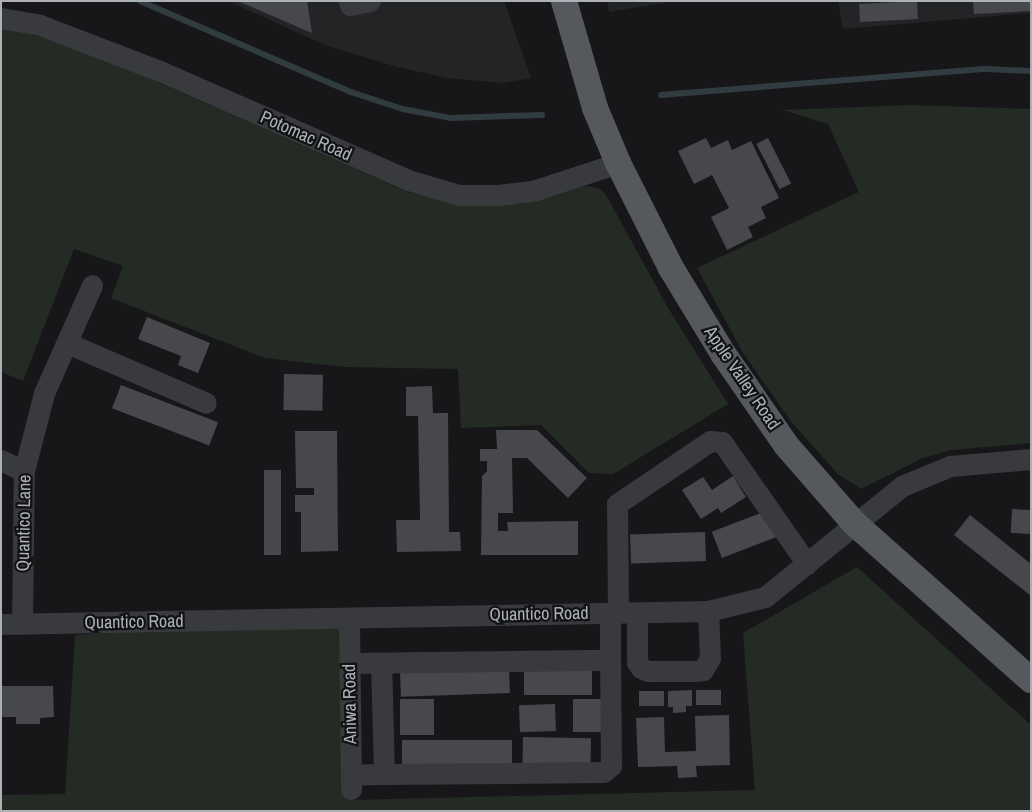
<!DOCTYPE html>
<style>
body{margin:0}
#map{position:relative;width:1032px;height:812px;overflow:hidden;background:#171719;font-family:"Archivo Narrow",sans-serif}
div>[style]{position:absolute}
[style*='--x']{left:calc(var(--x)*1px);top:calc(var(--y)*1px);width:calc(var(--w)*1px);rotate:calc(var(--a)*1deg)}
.built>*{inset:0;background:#232426}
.green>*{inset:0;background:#242b24}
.stream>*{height:5.5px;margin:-2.75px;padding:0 2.75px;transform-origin:2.75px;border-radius:2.75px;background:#313c41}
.building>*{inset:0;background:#46484b;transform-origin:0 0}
.path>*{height:3px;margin-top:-1.5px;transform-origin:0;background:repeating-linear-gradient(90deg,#3f4144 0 2.5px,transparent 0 6.5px)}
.minor>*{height:21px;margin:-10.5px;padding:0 10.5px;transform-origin:10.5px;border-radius:10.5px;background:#383a3d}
.major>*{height:26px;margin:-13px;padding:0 13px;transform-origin:13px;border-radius:13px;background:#55585c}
span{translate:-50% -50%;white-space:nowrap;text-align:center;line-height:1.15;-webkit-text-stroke:4.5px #121214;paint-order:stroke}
.street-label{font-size:18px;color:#abb1b7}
.frame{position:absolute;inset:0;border:2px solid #abb1b7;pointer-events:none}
</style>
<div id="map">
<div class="built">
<div style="clip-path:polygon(228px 1px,504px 1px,531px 78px,503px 83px,448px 78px,397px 67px,327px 46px)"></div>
<div style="clip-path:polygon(607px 1px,675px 1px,609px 12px)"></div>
<div style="clip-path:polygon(838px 1px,1031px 1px,1031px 13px,843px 29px)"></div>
</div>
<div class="green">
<div style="clip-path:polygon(1px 28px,69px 43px,408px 192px,463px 203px,508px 203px,551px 197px,583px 186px,599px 188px,605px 193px,668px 308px,728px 404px,613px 474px,589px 473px,541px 425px,461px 428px,458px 369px,344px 367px,265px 358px,111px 298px,123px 266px,74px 249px,23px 381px,1px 372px)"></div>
<div style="clip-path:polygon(909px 105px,1031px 109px,1031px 443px,951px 450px,923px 458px,861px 489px,838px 474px,793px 424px,743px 353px,697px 268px,859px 192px,828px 124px,783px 110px)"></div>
<div style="clip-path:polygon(857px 567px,1031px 725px,1031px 811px,1px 811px,1px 795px,65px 794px,75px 635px,349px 619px,352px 800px,755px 790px,743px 633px)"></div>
</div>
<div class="stream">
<div style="--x:140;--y:1;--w:230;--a:23.3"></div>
<div style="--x:351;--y:92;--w:55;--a:18.1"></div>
<div style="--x:403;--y:109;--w:49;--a:10.6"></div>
<div style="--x:451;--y:118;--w:91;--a:-1.9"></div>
<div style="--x:661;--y:95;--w:326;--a:-4.6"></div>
<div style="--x:986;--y:69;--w:45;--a:2.5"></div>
</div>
<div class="building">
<div style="clip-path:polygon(238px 1px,307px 1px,312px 33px)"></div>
<div style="left:917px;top:1px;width:18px;height:58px;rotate:87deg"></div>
<div style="clip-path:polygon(973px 1px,1031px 1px,1031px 11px,974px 14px)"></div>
<div style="clip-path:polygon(706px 138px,711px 148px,728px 140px,732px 150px,751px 141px,779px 198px,761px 207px,766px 218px,748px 227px,753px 237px,727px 250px,711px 217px,729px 208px,712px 175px,694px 184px,678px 151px)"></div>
<div style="left:768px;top:138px;width:51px;height:13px;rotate:63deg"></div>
<div style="clip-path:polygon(147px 317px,210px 343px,198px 373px,178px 365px,181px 356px,138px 339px)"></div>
<div style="left:284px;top:374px;width:39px;height:36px;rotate:1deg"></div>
<div style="left:121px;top:385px;width:104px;height:25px;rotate:21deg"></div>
<div style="clip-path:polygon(432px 386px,433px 413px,448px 413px,449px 532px,460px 532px,461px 551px,397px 552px,396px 520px,420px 520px,418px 416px,406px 416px,406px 387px)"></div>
<div style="clip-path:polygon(496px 430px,537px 430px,587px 478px,568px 498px,527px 458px,512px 458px,513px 513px,498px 513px,498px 531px,508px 531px,507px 522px,578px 521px,578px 555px,481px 555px,482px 476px,487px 471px,487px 461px,480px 461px,480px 449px,497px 449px)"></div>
<div style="clip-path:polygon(295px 431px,337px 431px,338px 551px,301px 552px,301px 512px,295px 512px,295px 495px,314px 495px,314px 488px,296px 488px)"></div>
<div style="left:264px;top:470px;width:17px;height:85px"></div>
<div style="clip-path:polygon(733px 476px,746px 497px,721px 513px,718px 508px,701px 519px,682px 490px,703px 477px,712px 490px)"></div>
<div style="left:1012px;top:509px;width:19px;height:24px;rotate:3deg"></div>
<div style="left:766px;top:511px;width:28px;height:58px;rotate:69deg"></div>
<div style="clip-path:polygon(970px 515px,1031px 564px,1031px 596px,954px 535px)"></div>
<div style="left:705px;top:532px;width:29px;height:75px;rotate:88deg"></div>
<div style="left:509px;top:669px;width:24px;height:109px;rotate:88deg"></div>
<div style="left:524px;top:669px;width:68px;height:26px"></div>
<div style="clip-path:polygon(1px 686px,53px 686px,54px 717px,40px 718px,40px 724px,16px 724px,16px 717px,1px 717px)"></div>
<div style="clip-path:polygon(692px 690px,692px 706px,686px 706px,686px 712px,673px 713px,673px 707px,668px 707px,668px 691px)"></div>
<div style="left:696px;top:690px;width:25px;height:15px"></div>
<div style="left:639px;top:691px;width:25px;height:15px"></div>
<div style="left:400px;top:699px;width:34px;height:36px"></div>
<div style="left:573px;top:699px;width:34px;height:33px"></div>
<div style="left:555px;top:704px;width:27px;height:36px;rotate:88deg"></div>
<div style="clip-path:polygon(729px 715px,730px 765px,696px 766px,697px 777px,678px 778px,677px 766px,638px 767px,636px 718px,664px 717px,665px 752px,696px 751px,695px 716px)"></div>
<div style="left:523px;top:737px;width:68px;height:26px;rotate:1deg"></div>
<div style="left:512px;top:740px;width:24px;height:110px;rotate:90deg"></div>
</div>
<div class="path">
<div style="--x:214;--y:811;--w:58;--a:0"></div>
</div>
<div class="minor">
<div style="--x:349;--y:1;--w:4;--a:76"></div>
<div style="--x:350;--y:5;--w:20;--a:-11"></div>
<div style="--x:1;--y:18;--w:40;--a:10"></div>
<div style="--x:40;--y:25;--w:129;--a:21"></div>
<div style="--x:160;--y:71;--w:271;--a:23.7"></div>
<div style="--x:408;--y:180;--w:53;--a:16.4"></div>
<div style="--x:459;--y:195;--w:39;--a:0"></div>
<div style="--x:498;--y:195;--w:38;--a:-7"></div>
<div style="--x:536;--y:190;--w:86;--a:-18.2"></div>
<div style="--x:67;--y:343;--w:151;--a:23.3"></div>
<div style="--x:1;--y:460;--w:25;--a:26"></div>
<div style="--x:618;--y:613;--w:109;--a:-90.5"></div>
<div style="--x:617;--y:504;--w:112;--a:-34.1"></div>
<div style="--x:710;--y:441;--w:12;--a:5"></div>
<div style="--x:722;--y:442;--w:149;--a:55.1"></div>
<div style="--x:637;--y:613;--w:49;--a:90"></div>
<div style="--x:637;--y:662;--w:7;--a:56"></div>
<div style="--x:641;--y:668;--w:8;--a:23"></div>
<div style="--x:648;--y:671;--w:49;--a:0"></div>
<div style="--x:697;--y:671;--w:6;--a:-9"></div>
<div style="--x:703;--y:670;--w:14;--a:-60"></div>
<div style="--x:710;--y:658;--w:47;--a:-92.4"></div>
<div style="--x:349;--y:619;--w:170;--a:89.3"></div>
<div style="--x:1;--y:624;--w:707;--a:-1.05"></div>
<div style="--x:708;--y:611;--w:59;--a:-13.8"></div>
<div style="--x:765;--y:597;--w:176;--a:-39"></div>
<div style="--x:902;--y:486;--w:52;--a:-22.6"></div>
<div style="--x:950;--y:466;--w:81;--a:-4.9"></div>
<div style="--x:22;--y:624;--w:153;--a:-89.3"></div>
<div style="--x:24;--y:471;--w:81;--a:-75.6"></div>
<div style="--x:44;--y:393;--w:118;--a:-66"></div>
<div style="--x:349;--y:663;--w:261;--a:-0.7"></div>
<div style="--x:610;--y:660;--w:47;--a:-90"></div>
<div style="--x:384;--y:774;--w:219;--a:-0.5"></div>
<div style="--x:603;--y:772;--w:10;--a:-37"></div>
<div style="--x:611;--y:766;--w:106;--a:-90.5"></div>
<div style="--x:351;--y:775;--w:33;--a:-2"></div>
<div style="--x:384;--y:774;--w:111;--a:-91.5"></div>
</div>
<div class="major">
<div style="--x:564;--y:1;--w:111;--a:73.8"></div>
<div style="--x:595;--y:108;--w:60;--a:67.3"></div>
<div style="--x:618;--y:163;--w:118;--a:63.2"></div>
<div style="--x:671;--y:268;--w:102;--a:58.7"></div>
<div style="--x:724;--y:355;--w:109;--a:55.4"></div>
<div style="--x:786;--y:445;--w:103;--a:48.9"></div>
<div style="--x:854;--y:523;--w:237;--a:41.6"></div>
</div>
<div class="street-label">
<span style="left:306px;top:136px;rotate:24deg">Potomac Road</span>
<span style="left:742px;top:378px;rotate:56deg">Apple Valley Road</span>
<span style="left:24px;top:523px;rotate:-89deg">Quantico Lane</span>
<span style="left:539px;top:614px;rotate:-1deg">Quantico Road</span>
<span style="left:134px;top:622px;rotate:-1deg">Quantico Road</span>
<span style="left:350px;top:704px;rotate:-91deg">Aniwa Road</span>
</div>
<div class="frame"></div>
</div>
